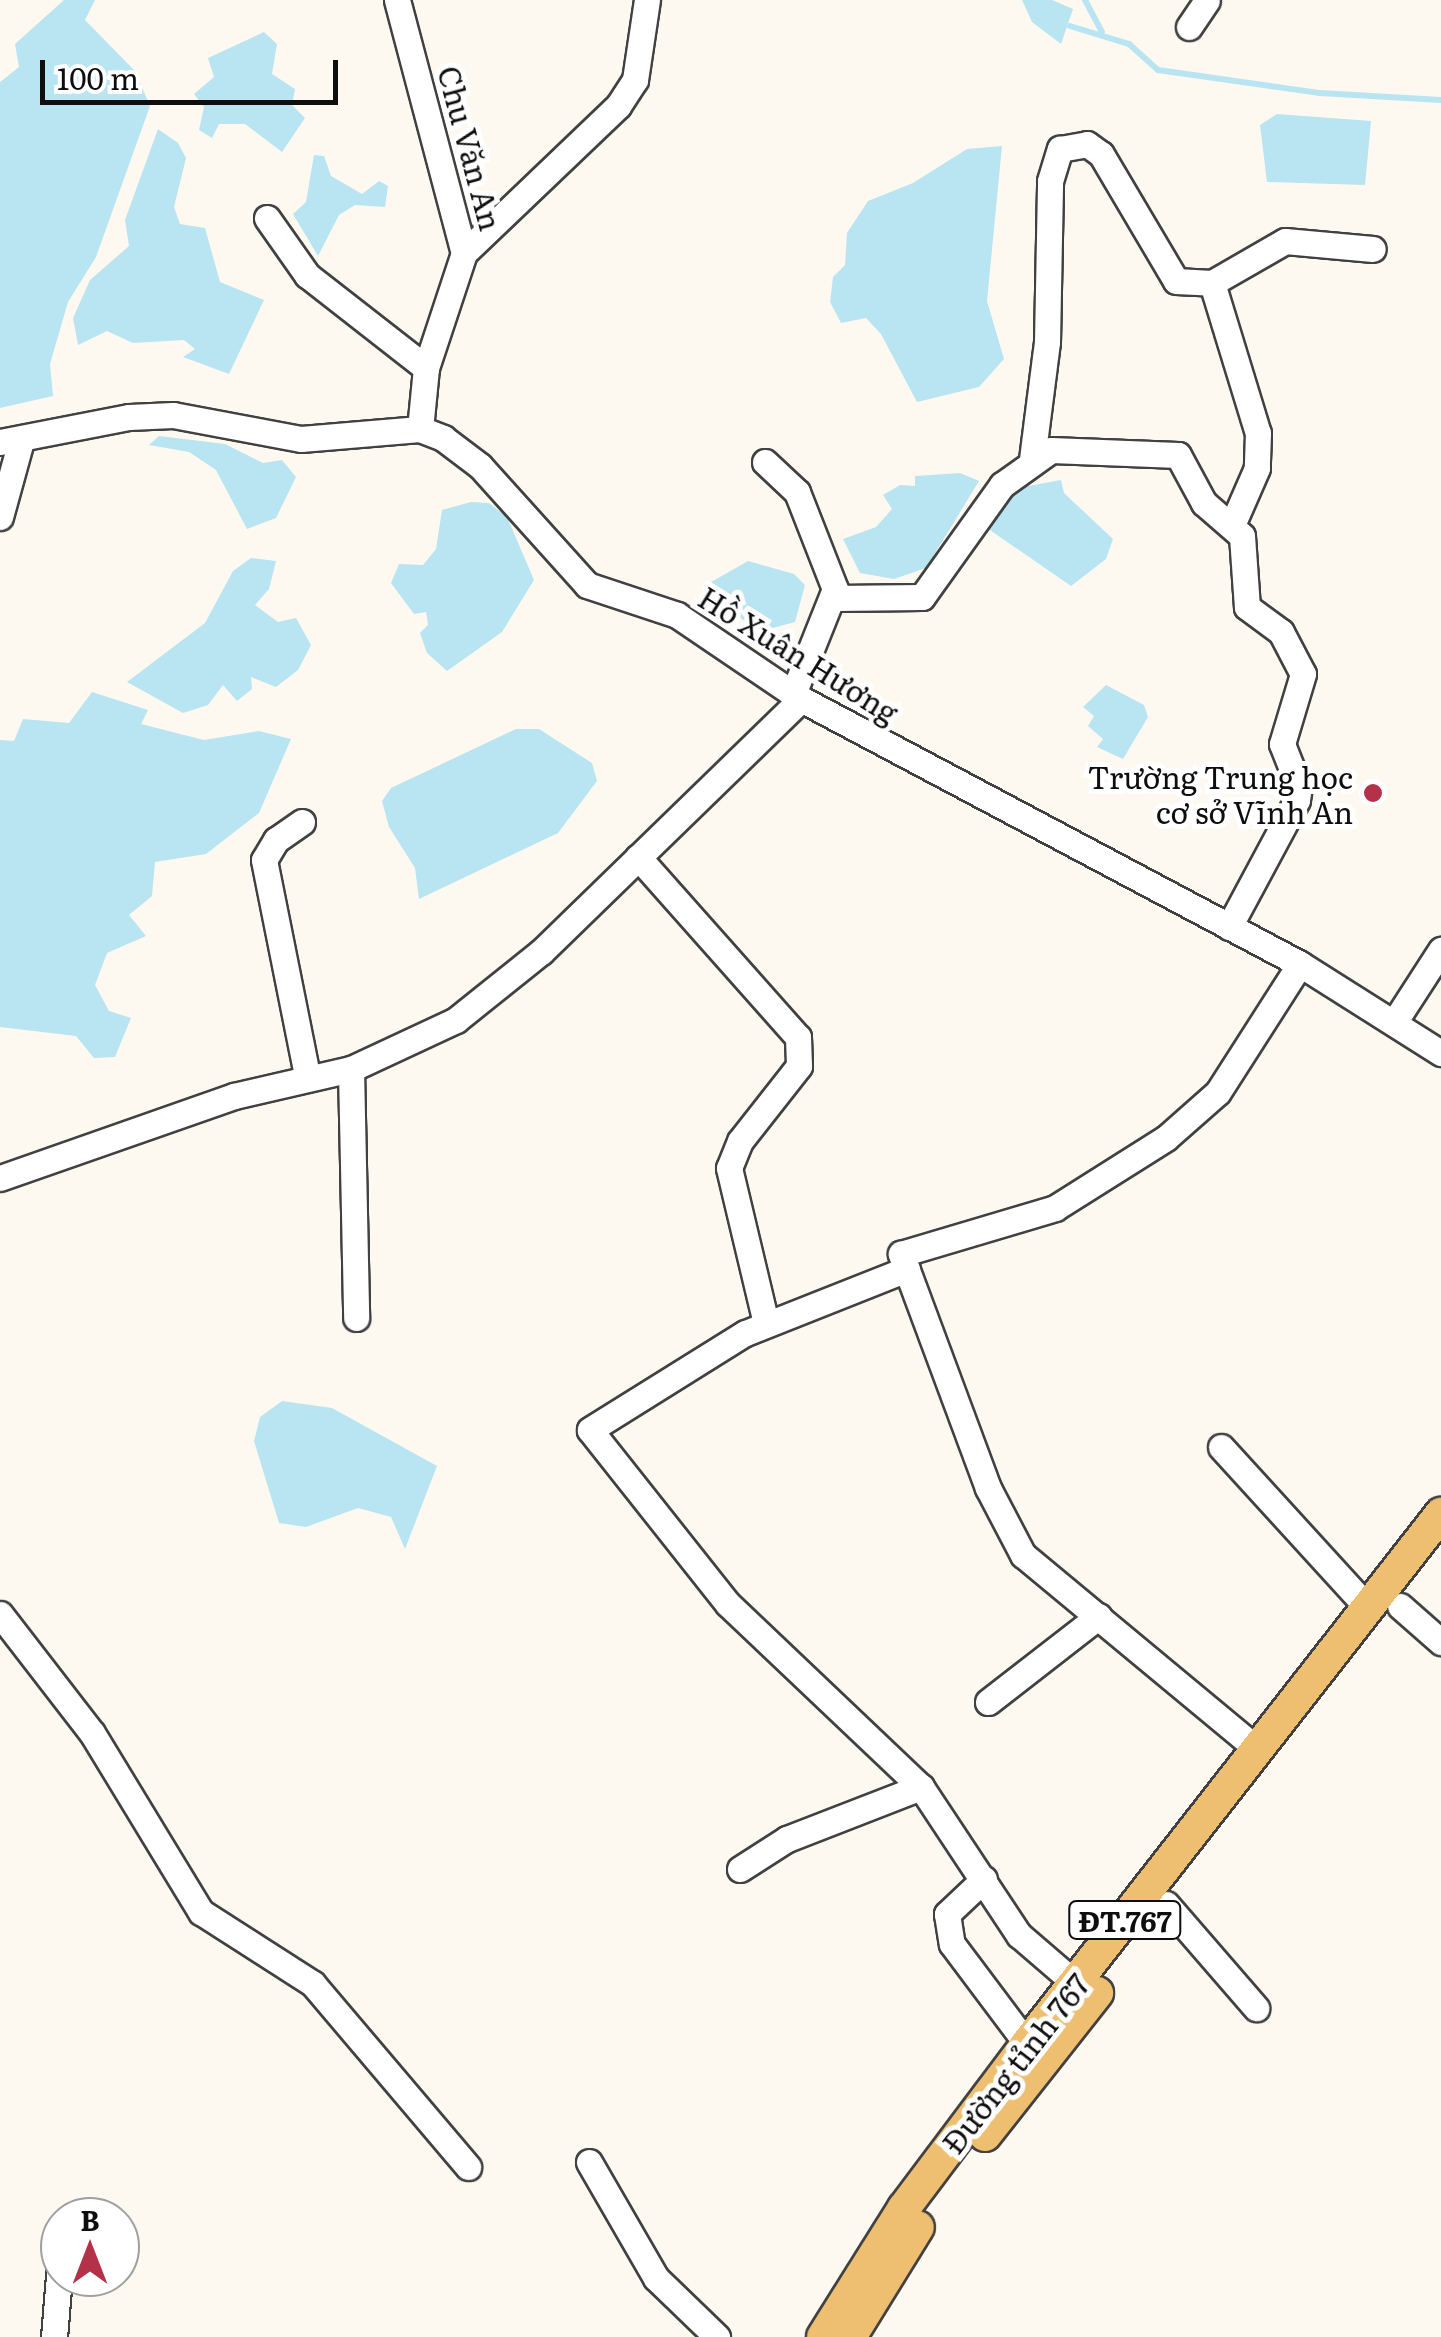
<!DOCTYPE html>
<meta charset="utf-8">
<style>
body{margin:0}
#map{position:relative;width:1441px;height:2337px;overflow:hidden;background:#fef9f0;font-family:Literata,serif}
div>[style]{position:absolute}
[style*='--x']{left:calc(var(--x)*1px);top:calc(var(--y)*1px);width:calc(var(--w)*1px);rotate:calc(var(--a)*1deg)}
.water>*{inset:0;background:#b9e4f1}
.stream>*{height:6px;margin:-3px;padding:0 3px;transform-origin:3px;border-radius:3px;background:#b9e4f1}
.roads{filter:drop-shadow(2px 0 #414141) drop-shadow(-2px 0 #414141) drop-shadow(0 2px #414141) drop-shadow(0 -2px #414141)}
.minor>*{height:25px;margin:-12.5px;padding:0 12.5px;transform-origin:12.5px;border-radius:12.5px;background:#fff}
.major>*{height:32px;margin:-16px;padding:0 16px;transform-origin:16px;border-radius:16px;background:#eebe71}
.dots>*{width:28px;height:28px;translate:-50% -50%;box-sizing:border-box;border:5px solid #fff;border-radius:50%}
span{translate:-50% -50%;white-space:nowrap;text-align:center;line-height:1.15;-webkit-text-stroke:10px #fff;paint-order:stroke}
.shield-label span{padding:2px 8px;background:#fff;border:2px solid;border-radius:8px;-webkit-text-stroke-width:0}
.shield-label{font-size:28px;color:#0e0e0e;font-weight:700}
.street-label{font-size:30px;color:#0e0e0e}
.poi-label{font-size:30px;color:#0e0e0e}
.right{translate:-100% -50%;text-align:right}
.north{position:absolute;left:40px;top:2197px;width:100px;height:100px;box-sizing:border-box;background:#fff;border:2px solid #9f9f9f;border-radius:50%;rotate:0deg;font-size:28px;font-weight:700;line-height:40px;text-align:center;color:#0e0e0e}
.north::after{content:'';display:block;margin:auto;width:35px;height:45px;background:#b33149;clip-path:polygon(50% 0,100% 100%,50% 72%,0 100%)}
.scale{position:absolute;left:40px;top:60px;width:298px;height:45px;box-sizing:border-box;border:5px solid #0e0e0e;border-top:0;padding-left:12px;font-size:30px;line-height:35px;white-space:nowrap;color:#0e0e0e;-webkit-text-stroke:8px #fff;paint-order:stroke}
</style>
<div id="map">
<div class="water">
<div style="clip-path:polygon(64px 0,95px 0,85px 20px,135px 71px,150px 106px,96px 257px,68px 302px,50px 364px,53px 396px,0 408px,0 82px,19px 67px,15px 44px)"></div>
<div style="clip-path:polygon(1022px 0,1052px 0,1073px 9px,1061px 44px,1032px 22px)"></div>
<div style="clip-path:polygon(264px 32px,277px 44px,272px 74px,295px 89px,292px 105px,305px 118px,282px 152px,245px 124px,219px 124px,212px 138px,199px 130px,204px 107px,194px 94px,214px 77px,208px 58px)"></div>
<div style="clip-path:polygon(1277px 114px,1371px 121px,1365px 185px,1267px 182px,1260px 125px)"></div>
<div style="clip-path:polygon(158px 129px,178px 143px,186px 158px,174px 207px,180px 224px,205px 228px,220px 282px,264px 300px,229px 374px,183px 357px,195px 349px,184px 340px,133px 343px,107px 331px,78px 345px,73px 318px,90px 280px,129px 246px,125px 220px)"></div>
<div style="clip-path:polygon(1002px 146px,987px 301px,1004px 359px,979px 387px,917px 402px,881px 334px,866px 318px,841px 323px,830px 302px,833px 277px,845px 265px,847px 233px,868px 201px,913px 183px,967px 149px)"></div>
<div style="clip-path:polygon(314px 155px,324px 156px,331px 176px,362px 194px,379px 181px,388px 186px,385px 207px,355px 205px,339px 215px,318px 256px,293px 214px,306px 202px)"></div>
<div style="clip-path:polygon(159px 436px,225px 444px,263px 463px,282px 460px,296px 477px,276px 518px,247px 529px,216px 470px,189px 452px,149px 445px)"></div>
<div style="clip-path:polygon(960px 473px,979px 481px,926px 568px,894px 579px,860px 573px,843px 539px,876px 527px,892px 509px,883px 495px,900px 485px,915px 486px,915px 476px)"></div>
<div style="clip-path:polygon(1061px 480px,1064px 493px,1113px 539px,1106px 559px,1071px 586px,984px 526px,1006px 490px)"></div>
<div style="clip-path:polygon(471px 502px,489px 503px,507px 517px,534px 580px,502px 632px,447px 671px,427px 653px,420px 633px,428px 625px,426px 612px,414px 614px,391px 583px,399px 564px,423px 565px,436px 549px,442px 510px)"></div>
<div style="clip-path:polygon(251px 558px,276px 561px,269px 589px,255px 605px,278px 622px,296px 618px,311px 645px,298px 670px,276px 687px,251px 677px,252px 689px,237px 701px,223px 685px,208px 705px,183px 713px,127px 682px,205px 623px,233px 571px)"></div>
<div style="clip-path:polygon(748px 561px,794px 574px,805px 585px,795px 622px,762px 631px,732px 613px,714px 613px,706px 585px)"></div>
<div style="clip-path:polygon(1106px 685px,1144px 705px,1148px 717px,1123px 759px,1097px 747px,1103px 739px,1088px 726px,1094px 716px,1083px 707px)"></div>
<div style="clip-path:polygon(92px 692px,148px 710px,141px 724px,204px 740px,259px 731px,291px 739px,259px 813px,206px 854px,155px 862px,152px 896px,129px 915px,146px 936px,107px 953px,95px 985px,109px 1011px,131px 1018px,115px 1057px,94px 1058px,76px 1036px,0 1027px,0 740px,14px 741px,23px 719px,69px 723px)"></div>
<div style="clip-path:polygon(516px 729px,539px 729px,592px 763px,597px 781px,558px 833px,419px 899px,415px 868px,389px 827px,382px 801px,391px 788px)"></div>
<div style="clip-path:polygon(282px 1401px,332px 1408px,437px 1466px,405px 1549px,391px 1517px,358px 1508px,306px 1527px,279px 1523px,254px 1441px,260px 1417px)"></div>
</div>
<div class="stream">
<div style="--x:1085;--y:0;--w:36;--a:62"></div>
<div style="--x:1070;--y:26;--w:62;--a:17"></div>
<div style="--x:1129;--y:44;--w:39;--a:42"></div>
<div style="--x:1158;--y:70;--w:164;--a:8.1"></div>
<div style="--x:1320;--y:93;--w:121;--a:3.3"></div>
</div>
<div class="roads">
<div class="minor">
<div style="--x:397;--y:0;--w:262;--a:75.2"></div>
<div style="--x:464;--y:253;--w:121;--a:108.3"></div>
<div style="--x:426;--y:368;--w:61;--a:95.6"></div>
<div style="--x:1189;--y:27;--w:32;--a:-56"></div>
<div style="--x:267;--y:218;--w:70;--a:54.9"></div>
<div style="--x:307;--y:275;--w:151;--a:38"></div>
<div style="--x:464;--y:253;--w:213;--a:-43.7"></div>
<div style="--x:618;--y:106;--w:31;--a:-57"></div>
<div style="--x:635;--y:80;--w:81;--a:-81.5"></div>
<div style="--x:1212;--y:283;--w:157;--a:73"></div>
<div style="--x:1258;--y:433;--w:35;--a:92"></div>
<div style="--x:1257;--y:468;--w:60;--a:113.6"></div>
<div style="--x:0;--y:442;--w:131;--a:-11"></div>
<div style="--x:129;--y:417;--w:44;--a:-2.6"></div>
<div style="--x:173;--y:415;--w:130;--a:10.6"></div>
<div style="--x:301;--y:439;--w:119;--a:-4.8"></div>
<div style="--x:420;--y:429;--w:25;--a:21"></div>
<div style="--x:443;--y:438;--w:46;--a:37.1"></div>
<div style="--x:480;--y:466;--w:160;--a:48"></div>
<div style="--x:587;--y:585;--w:95;--a:18.4"></div>
<div style="--x:677;--y:615;--w:150;--a:34.1"></div>
<div style="--x:801;--y:699;--w:565;--a:27.97"></div>
<div style="--x:1300;--y:964;--w:167;--a:32.3"></div>
<div style="--x:1032;--y:459;--w:118;--a:-82.7"></div>
<div style="--x:1047;--y:342;--w:161;--a:-88.9"></div>
<div style="--x:1050;--y:181;--w:34;--a:-73"></div>
<div style="--x:1060;--y:149;--w:27;--a:-10"></div>
<div style="--x:1087;--y:144;--w:17;--a:36"></div>
<div style="--x:1101;--y:154;--w:147;--a:59.4"></div>
<div style="--x:1176;--y:281;--w:36;--a:3"></div>
<div style="--x:1212;--y:283;--w:84;--a:-29.9"></div>
<div style="--x:1285;--y:241;--w:88;--a:5.2"></div>
<div style="--x:765;--y:462;--w:44;--a:43.2"></div>
<div style="--x:797;--y:492;--w:104;--a:68.6"></div>
<div style="--x:835;--y:589;--w:113;--a:111.8"></div>
<div style="--x:0;--y:517;--w:79;--a:-74.6"></div>
<div style="--x:835;--y:598;--w:87;--a:-0.7"></div>
<div style="--x:922;--y:597;--w:138;--a:-54.5"></div>
<div style="--x:1002;--y:485;--w:60;--a:-35.5"></div>
<div style="--x:1051;--y:450;--w:127;--a:2.3"></div>
<div style="--x:1178;--y:455;--w:55;--a:61.6"></div>
<div style="--x:1204;--y:503;--w:50;--a:41"></div>
<div style="--x:1242;--y:536;--w:71;--a:86"></div>
<div style="--x:1247;--y:607;--w:42;--a:36.3"></div>
<div style="--x:1281;--y:632;--w:47;--a:62.4"></div>
<div style="--x:1303;--y:674;--w:73;--a:106.7"></div>
<div style="--x:1282;--y:744;--w:46;--a:68.4"></div>
<div style="--x:1299;--y:787;--w:13;--a:99"></div>
<div style="--x:1297;--y:800;--w:144;--a:118.2"></div>
<div style="--x:302;--y:822;--w:32;--a:145"></div>
<div style="--x:276;--y:840;--w:23;--a:121"></div>
<div style="--x:264;--y:860;--w:220;--a:78.7"></div>
<div style="--x:638;--y:857;--w:241;--a:48.4"></div>
<div style="--x:798;--y:1037;--w:29;--a:88"></div>
<div style="--x:799;--y:1066;--w:95;--a:128.2"></div>
<div style="--x:740;--y:1141;--w:29;--a:112"></div>
<div style="--x:729;--y:1168;--w:159;--a:76.6"></div>
<div style="--x:1395;--y:1021;--w:85;--a:-57.1"></div>
<div style="--x:351;--y:1069;--w:249;--a:88.8"></div>
<div style="--x:0;--y:1178;--w:248;--a:-19.3"></div>
<div style="--x:234;--y:1096;--w:120;--a:-13"></div>
<div style="--x:351;--y:1069;--w:116;--a:-25"></div>
<div style="--x:456;--y:1020;--w:109;--a:-38.7"></div>
<div style="--x:541;--y:952;--w:363;--a:-44.2"></div>
<div style="--x:907;--y:1269;--w:174;--a:158.4"></div>
<div style="--x:745;--y:1333;--w:183;--a:148"></div>
<div style="--x:590;--y:1430;--w:222;--a:51.6"></div>
<div style="--x:728;--y:1604;--w:266;--a:43.5"></div>
<div style="--x:921;--y:1787;--w:178;--a:56.5"></div>
<div style="--x:1019;--y:1935;--w:75;--a:40.7"></div>
<div style="--x:1221;--y:1447;--w:219;--a:47.6"></div>
<div style="--x:1400;--y:1606;--w:55;--a:41.3"></div>
<div style="--x:0;--y:1614;--w:150;--a:52.3"></div>
<div style="--x:92;--y:1733;--w:210;--a:58.7"></div>
<div style="--x:201;--y:1912;--w:133;--a:32.7"></div>
<div style="--x:313;--y:1984;--w:240;--a:49.7"></div>
<div style="--x:988;--y:1702;--w:140;--a:-37.8"></div>
<div style="--x:1257;--y:1749;--w:304;--a:-140.3"></div>
<div style="--x:1023;--y:1555;--w:76;--a:-117.6"></div>
<div style="--x:988;--y:1488;--w:250;--a:-110.4"></div>
<div style="--x:901;--y:1254;--w:161;--a:-16.6"></div>
<div style="--x:1055;--y:1208;--w:131;--a:-32.2"></div>
<div style="--x:1166;--y:1138;--w:69;--a:-41.5"></div>
<div style="--x:1218;--y:1092;--w:152;--a:-57.4"></div>
<div style="--x:740;--y:1869;--w:56;--a:-32.6"></div>
<div style="--x:787;--y:1839;--w:144;--a:-21.2"></div>
<div style="--x:984;--y:1879;--w:51;--a:136.6"></div>
<div style="--x:947;--y:1914;--w:30;--a:81"></div>
<div style="--x:952;--y:1944;--w:125;--a:53.1"></div>
<div style="--x:1166;--y:1904;--w:138;--a:49.1"></div>
<div style="--x:589;--y:2162;--w:134;--a:60"></div>
<div style="--x:656;--y:2278;--w:85;--a:44"></div>
<div style="--x:54;--y:2337;--w:73;--a:-85.3"></div>
</div>
<div class="major">
<div style="--x:985;--y:2135;--w:181;--a:-51.7"></div>
<div style="--x:823;--y:2337;--w:152;--a:-57.9"></div>
<div style="--x:904;--y:2208;--w:205;--a:-53.1"></div>
<div style="--x:1027;--y:2044;--w:673;--a:-52.01"></div>
<div style="--x:850;--y:2337;--w:129;--a:-58.3"></div>
</div>
</div>
<div class="dots">
<div style="left:1373px;top:793px;background:#b33149"></div>
</div>
<div class="shield-label">
<span style="left:1125px;top:1920px">ĐT.767</span>
</div>
<div class="street-label">
<span style="left:471px;top:148px;rotate:75deg">Chu Văn An</span>
<span style="left:799px;top:654px;rotate:32deg">Hồ Xuân Hương</span>
<span style="left:1015px;top:2063px;rotate:-52deg">Đường tỉnh 767</span>
</div>
<div class="poi-label">
<span class="right" style="left:1353px;top:793px">Trường Trung học<br>cơ sở Vĩnh An</span>
</div>
<div class="north">B</div>
<div class="scale">100 m</div>
</div>
